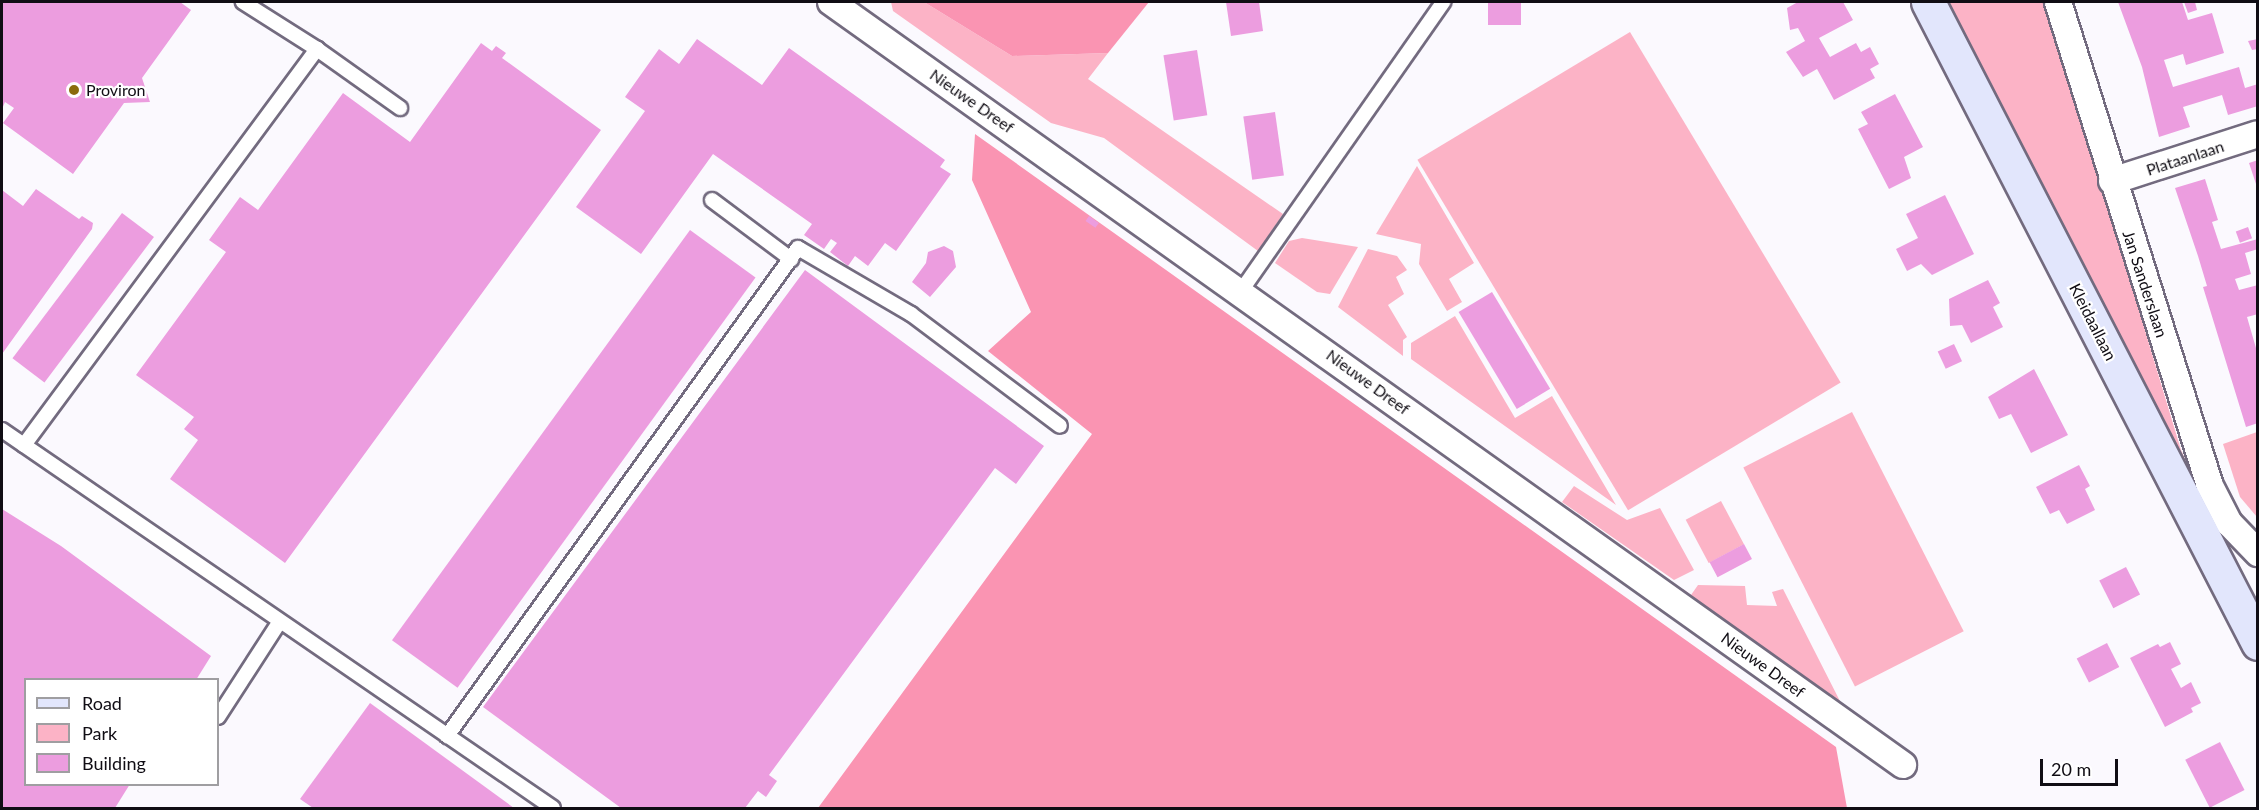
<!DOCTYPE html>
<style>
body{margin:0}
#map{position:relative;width:2259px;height:810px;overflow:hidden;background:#fbf9fe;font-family:Lato,sans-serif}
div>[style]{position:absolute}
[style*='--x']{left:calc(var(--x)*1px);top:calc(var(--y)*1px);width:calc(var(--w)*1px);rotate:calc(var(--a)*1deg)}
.green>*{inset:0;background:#fcb3c6;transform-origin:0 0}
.forest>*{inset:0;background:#fa94b2}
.building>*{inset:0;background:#ec9ddf;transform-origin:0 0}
.roads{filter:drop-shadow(2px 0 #736b7f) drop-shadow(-2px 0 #736b7f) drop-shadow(0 2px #736b7f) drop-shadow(0 -2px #736b7f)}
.lane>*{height:14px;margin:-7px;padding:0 7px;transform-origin:7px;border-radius:7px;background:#fff}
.street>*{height:26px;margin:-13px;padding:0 13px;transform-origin:13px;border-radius:13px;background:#fff}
.secondary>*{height:33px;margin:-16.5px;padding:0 16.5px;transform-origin:16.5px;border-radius:16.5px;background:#e2e6fc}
.dots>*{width:16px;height:16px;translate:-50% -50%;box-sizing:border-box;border:3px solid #fff;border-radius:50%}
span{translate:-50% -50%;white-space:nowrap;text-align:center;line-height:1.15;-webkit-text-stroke:4.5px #fff;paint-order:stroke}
.poi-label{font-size:16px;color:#100d14}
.left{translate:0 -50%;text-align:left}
.street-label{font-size:16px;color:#100d14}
.frame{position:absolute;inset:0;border:3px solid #100d14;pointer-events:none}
.legend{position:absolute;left:24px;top:678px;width:195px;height:108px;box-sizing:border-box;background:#fff;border:2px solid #9f9ea1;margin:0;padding:8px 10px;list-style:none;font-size:18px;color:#100d14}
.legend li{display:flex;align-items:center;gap:12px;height:30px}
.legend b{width:30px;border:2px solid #9f9ea1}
.scale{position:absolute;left:2040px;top:759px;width:78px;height:27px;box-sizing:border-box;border:3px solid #100d14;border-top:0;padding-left:8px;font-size:18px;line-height:21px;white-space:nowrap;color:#100d14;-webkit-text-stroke:4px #fff;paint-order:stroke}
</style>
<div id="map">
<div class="green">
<div style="clip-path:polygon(891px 2px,924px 2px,1012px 56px,1108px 53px,1088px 79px,1283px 214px,1258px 251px,1104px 138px,1051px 123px,893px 11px)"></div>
<div style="clip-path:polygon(1947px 2px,2046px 2px,2181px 450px,2221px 538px)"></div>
<div style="left:1630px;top:32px;width:409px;height:248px;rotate:59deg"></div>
<div style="clip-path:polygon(1417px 166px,1474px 263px,1449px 279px,1462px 302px,1447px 311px,1419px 264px,1421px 244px,1376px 234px)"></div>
<div style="clip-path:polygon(1302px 238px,1358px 247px,1330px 294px,1317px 292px,1275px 263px,1289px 241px)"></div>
<div style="clip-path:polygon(1368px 249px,1397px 256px,1407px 270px,1396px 277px,1404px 294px,1388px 305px,1407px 337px,1403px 340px,1403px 356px,1338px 307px)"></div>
<div style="clip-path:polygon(1455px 316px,1515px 418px,1552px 396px,1616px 505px,1411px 359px,1411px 343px)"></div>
<div style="left:1852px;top:412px;width:246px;height:122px;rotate:63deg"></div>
<div style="clip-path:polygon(2257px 432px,2258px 432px,2257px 517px,2240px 497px,2223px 444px)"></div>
<div style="clip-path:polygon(1574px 486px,1627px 520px,1660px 508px,1694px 570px,1674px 580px,1562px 502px)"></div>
<div style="left:1721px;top:501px;width:49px;height:40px;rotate:62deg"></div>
<div style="clip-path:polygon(1698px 585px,1745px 586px,1747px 605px,1777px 606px,1772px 592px,1783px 589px,1845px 711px,1679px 593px,1683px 589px,1691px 595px)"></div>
</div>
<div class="forest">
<div style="clip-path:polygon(924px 2px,1149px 2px,1108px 53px,1012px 56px)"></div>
<div style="clip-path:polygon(975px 134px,1836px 747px,1847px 808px,818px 808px,1092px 434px,988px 351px,1031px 312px,972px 180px)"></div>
</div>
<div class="building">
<div style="clip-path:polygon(2px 2px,180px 2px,191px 10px,142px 78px,150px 102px,124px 103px,73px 174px,3px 123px,14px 108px,5px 102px,2px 109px)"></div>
<div style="clip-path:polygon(1226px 2px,1259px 2px,1263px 31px,1231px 36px)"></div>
<div style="left:1488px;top:2px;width:33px;height:23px"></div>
<div style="clip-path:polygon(1798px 2px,1843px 2px,1853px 20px,1819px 38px,1830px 57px,1856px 43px,1861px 52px,1870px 47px,1879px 64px,1870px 69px,1875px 78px,1834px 100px,1817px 69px,1803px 77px,1786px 52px,1805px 41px,1798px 28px,1790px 30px,1787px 8px)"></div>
<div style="clip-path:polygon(2118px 2px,2182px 2px,2188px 20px,2212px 13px,2224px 53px,2186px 65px,2183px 54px,2164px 60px,2173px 87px,2239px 67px,2245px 88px,2258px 84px,2258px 106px,2228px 115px,2222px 95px,2183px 107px,2190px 127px,2159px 137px,2142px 67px)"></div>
<div style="clip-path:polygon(2184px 2px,2195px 2px,2197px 10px,2188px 13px)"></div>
<div style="clip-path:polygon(697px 39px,762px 85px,789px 48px,945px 160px,940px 167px,951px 174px,896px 251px,885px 243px,868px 266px,855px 256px,848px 266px,830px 252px,837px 243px,831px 239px,824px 249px,804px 235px,812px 224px,713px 154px,641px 254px,576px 207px,645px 111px,625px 97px,659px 49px,679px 64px)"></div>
<div style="clip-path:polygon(2258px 39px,2258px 49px,2252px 50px,2248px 41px)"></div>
<div style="clip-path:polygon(481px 43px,492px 51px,496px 46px,506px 53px,502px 58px,601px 130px,285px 563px,170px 479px,198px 440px,184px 429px,194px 417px,136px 375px,226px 252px,209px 240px,240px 197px,258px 210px,343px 93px,410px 142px)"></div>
<div style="left:1197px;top:50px;width:66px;height:34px;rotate:81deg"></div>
<div style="clip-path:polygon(1895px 94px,1923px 147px,1904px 157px,1911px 178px,1889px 189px,1858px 129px,1868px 124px,1861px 112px)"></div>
<div style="left:1275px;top:112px;width:64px;height:32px;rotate:82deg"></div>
<div style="clip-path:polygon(2258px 160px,2258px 187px,2257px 187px,2249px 163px)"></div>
<div style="clip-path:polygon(2205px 179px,2218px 220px,2212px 222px,2221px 249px,2258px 239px,2258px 249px,2245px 253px,2251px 274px,2235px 279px,2239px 290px,2258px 285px,2258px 314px,2247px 317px,2258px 355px,2258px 423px,2246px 427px,2203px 287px,2207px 286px,2198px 256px,2175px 188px)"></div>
<div style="clip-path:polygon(36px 189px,79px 219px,82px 216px,93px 223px,92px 229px,2px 354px,2px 190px,23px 206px)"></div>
<div style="clip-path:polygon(1945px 195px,1974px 254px,1932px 275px,1921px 264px,1907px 271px,1896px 249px,1918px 238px,1906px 214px)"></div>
<div style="left:122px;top:213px;width:40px;height:182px;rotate:37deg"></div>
<div style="left:1089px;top:216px;width:12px;height:6px;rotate:35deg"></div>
<div style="left:2248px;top:227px;width:12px;height:13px;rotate:70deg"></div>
<div style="left:690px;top:230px;width:81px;height:507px;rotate:36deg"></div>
<div style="clip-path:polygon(944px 246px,953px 251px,956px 267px,930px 297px,912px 282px,926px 263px,928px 252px)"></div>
<div style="clip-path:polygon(805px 270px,1044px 446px,1016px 484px,995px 468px,769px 775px,777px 781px,766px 797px,758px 791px,745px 808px,621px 808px,483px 707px)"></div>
<div style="clip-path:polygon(1988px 280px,2000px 303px,1993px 307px,2003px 327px,1971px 343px,1962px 325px,1950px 326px,1949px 299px)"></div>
<div style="left:1492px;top:292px;width:113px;height:39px;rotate:59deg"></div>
<div style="left:1954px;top:344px;width:19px;height:18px;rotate:65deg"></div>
<div style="clip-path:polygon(2034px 369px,2068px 435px,2031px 453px,2011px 414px,1999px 419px,1988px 397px)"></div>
<div style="clip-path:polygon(2079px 465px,2090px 486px,2085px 489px,2095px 510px,2067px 524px,2059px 510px,2050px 514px,2036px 487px)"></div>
<div style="clip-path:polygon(2px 509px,61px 546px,211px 656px,196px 680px,26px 680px,26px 784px,130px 784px,115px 808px,2px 808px)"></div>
<div style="left:1744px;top:544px;width:17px;height:39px;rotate:62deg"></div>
<div style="left:2126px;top:567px;width:31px;height:30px;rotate:63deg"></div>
<div style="clip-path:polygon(2170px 642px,2181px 664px,2171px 669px,2181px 688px,2191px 682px,2201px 703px,2191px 708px,2193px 712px,2165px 727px,2130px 658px,2158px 644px,2160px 647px)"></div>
<div style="left:2107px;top:643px;width:27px;height:34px;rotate:63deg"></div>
<div style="clip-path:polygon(370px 703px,514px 808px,313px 808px,300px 799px)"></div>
<div style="left:2220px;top:742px;width:54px;height:39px;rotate:63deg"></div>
</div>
<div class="roads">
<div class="lane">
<div style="--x:317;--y:49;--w:102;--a:35.4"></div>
<div style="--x:712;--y:200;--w:99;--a:36.8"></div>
<div style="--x:1241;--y:291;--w:353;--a:-55"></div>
<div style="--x:2;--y:430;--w:668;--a:34.45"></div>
<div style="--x:24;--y:445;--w:493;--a:-53.5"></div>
<div style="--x:317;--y:49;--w:88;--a:-147.6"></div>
<div style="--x:218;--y:717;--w:114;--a:-57.1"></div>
<div style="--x:447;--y:736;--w:601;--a:-54.27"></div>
<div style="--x:798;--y:248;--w:131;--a:30.3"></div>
<div style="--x:911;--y:314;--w:186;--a:36.9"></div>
</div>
<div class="street">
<div style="--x:831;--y:2;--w:1316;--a:35.44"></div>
<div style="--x:2058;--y:2;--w:507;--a:72.57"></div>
<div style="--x:2210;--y:486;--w:42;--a:62.8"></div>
<div style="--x:2229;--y:523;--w:42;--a:46"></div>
<div style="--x:2112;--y:181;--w:153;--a:-17.8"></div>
</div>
<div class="secondary">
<div style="--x:1928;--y:2;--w:721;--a:62.76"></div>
</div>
</div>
<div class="dots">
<div style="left:74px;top:90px;background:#8b6b0c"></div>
</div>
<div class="poi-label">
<span class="left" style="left:86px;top:90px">Proviron</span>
</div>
<div class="street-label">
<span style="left:972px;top:101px;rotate:35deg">Nieuwe Dreef</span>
<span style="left:2185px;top:158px;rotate:-18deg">Plataanlaan</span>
<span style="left:2145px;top:284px;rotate:72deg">Jan Sanderslaan</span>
<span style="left:2093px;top:322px;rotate:63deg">Kleidaallaan</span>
<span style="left:1368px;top:382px;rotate:36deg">Nieuwe Dreef</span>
<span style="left:1763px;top:665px;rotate:36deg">Nieuwe Dreef</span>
</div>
<div class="frame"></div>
<ul class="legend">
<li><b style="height:8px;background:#e2e6fc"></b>Road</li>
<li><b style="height:16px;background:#fcb3c6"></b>Park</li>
<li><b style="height:16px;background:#ec9ddf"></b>Building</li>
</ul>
<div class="scale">20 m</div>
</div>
